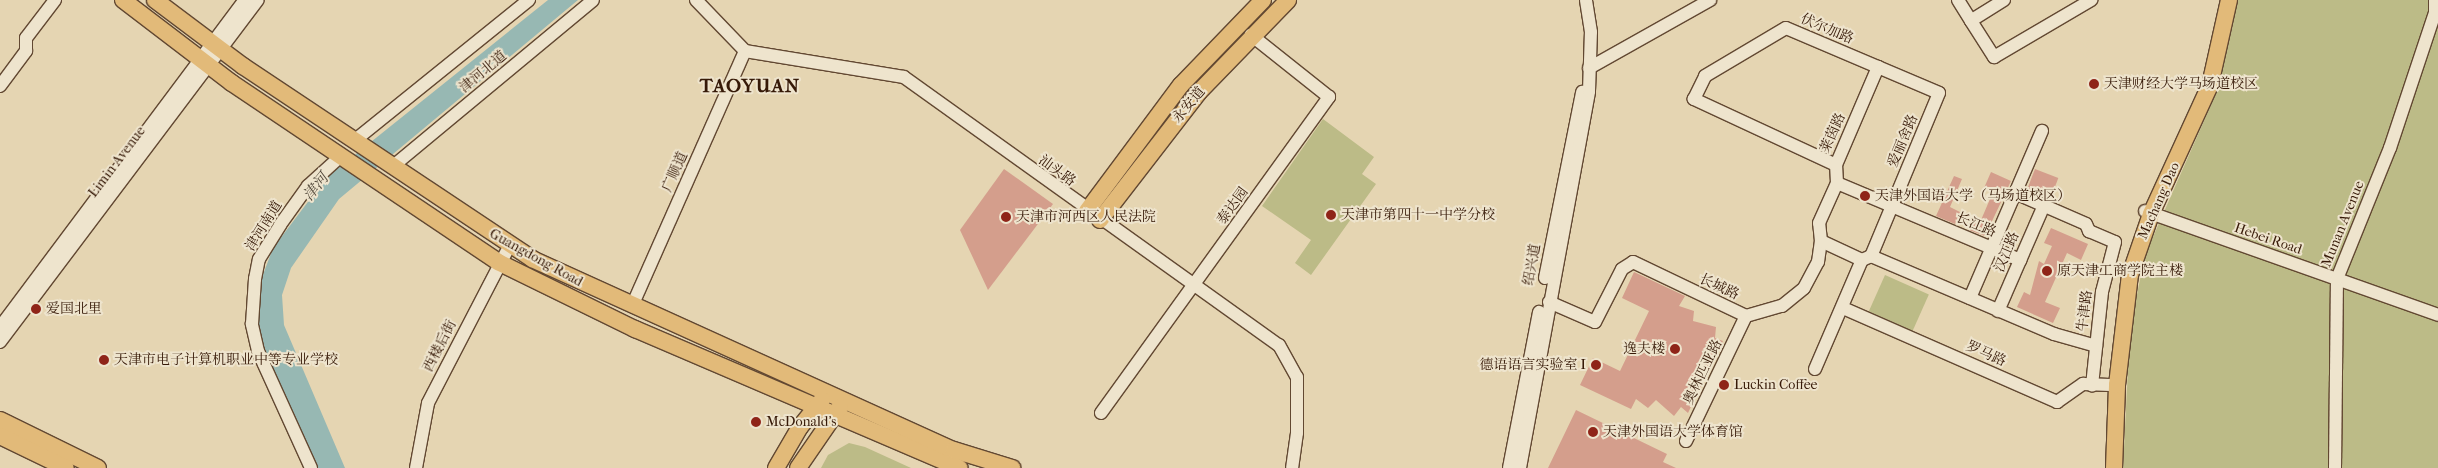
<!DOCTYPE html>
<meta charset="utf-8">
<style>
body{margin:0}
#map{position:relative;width:2438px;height:468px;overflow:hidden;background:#e5d5b2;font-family:"IM FELL French Canon","Noto Serif SC",serif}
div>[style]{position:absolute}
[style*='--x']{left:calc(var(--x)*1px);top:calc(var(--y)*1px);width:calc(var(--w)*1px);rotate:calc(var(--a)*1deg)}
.green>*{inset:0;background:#bcbb87;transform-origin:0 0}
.water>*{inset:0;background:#97b8b3}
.building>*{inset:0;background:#d49e8c;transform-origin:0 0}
.roads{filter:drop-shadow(1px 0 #624832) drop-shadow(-1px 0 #624832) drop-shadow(0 1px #624832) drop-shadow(0 -1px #624832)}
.minor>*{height:12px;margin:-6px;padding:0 6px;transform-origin:6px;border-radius:6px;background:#eee4cd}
.major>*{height:16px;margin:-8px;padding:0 8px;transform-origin:8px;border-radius:8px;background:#e2ba79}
.dots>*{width:14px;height:14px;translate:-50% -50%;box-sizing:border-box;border:2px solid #eee4cd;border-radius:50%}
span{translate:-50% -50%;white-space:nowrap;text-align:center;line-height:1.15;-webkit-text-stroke:4px #eee4cd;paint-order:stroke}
.street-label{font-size:14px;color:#361907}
.poi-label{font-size:14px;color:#361907}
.left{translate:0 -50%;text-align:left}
.right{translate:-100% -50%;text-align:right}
.water-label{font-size:15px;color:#53493b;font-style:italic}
.district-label{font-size:19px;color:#361907;font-weight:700;letter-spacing:1px}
</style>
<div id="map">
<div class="green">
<div style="clip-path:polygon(2235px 0,2438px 0,2438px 468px,2123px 468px,2130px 329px,2145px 255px,2211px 105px,2233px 25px)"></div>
<div style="clip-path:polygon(1323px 119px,1374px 157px,1362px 174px,1376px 184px,1311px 275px,1295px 263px,1311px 240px,1262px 206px)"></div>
<div style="left:1885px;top:275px;width:48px;height:40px;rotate:24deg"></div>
<div style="clip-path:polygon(849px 443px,865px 447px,911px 468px,821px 468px,828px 455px)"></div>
</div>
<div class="water">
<div style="clip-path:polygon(548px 0,578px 0,339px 199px,291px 268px,282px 295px,284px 325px,345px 468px,318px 468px,266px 359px,257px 319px,261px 280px,273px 248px,326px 178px)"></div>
</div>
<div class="building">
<div style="clip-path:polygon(1004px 169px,1053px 204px,988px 290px,960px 230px)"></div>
<div style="left:2035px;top:169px;width:25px;height:22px;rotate:21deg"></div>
<div style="clip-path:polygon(1991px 172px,2011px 181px,1985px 236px,1969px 230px,1975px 217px,1981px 220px,1993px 192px,1984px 188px)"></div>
<div style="clip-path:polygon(1954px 176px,1962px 179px,1950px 207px,1960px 212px,1955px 224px,1936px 216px)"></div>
<div style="clip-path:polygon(2051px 228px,2088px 244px,2081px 260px,2067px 253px,2045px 302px,2060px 308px,2053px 323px,2017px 307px,2024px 292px,2030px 295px,2039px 261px,2044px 264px,2052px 246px,2044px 243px)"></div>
<div style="clip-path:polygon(1634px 272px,1685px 296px,1679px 306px,1694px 311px,1693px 321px,1716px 327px,1715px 338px,1723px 341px,1688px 413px,1681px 407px,1674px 416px,1656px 400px,1648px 408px,1636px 399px,1631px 409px,1580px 385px,1593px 358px,1620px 371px,1649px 311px,1622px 298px)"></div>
<div style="clip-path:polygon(1576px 410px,1667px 454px,1663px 462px,1676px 468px,1548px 468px)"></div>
</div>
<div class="roads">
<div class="minor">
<div style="--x:696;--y:0;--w:71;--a:46.1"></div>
<div style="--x:745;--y:51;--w:161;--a:9.3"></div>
<div style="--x:904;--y:77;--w:461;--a:35.6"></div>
<div style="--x:1279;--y:345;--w:37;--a:61"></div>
<div style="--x:1297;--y:377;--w:56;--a:90"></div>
<div style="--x:1297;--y:433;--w:35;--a:98"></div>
<div style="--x:1958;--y:0;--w:25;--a:58"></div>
<div style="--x:2004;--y:0;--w:39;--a:148"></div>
<div style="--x:1971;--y:21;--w:43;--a:57.4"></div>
<div style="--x:1994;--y:57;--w:113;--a:-30.4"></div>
<div style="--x:1589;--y:68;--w:139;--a:-29.3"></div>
<div style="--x:0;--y:86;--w:44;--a:-53.4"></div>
<div style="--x:26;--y:51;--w:13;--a:-90"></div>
<div style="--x:26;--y:38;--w:48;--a:-52.7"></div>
<div style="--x:354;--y:141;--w:225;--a:-38.9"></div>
<div style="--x:1836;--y:165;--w:157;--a:-155.1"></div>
<div style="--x:1694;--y:99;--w:25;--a:-64"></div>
<div style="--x:1705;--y:76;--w:94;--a:-30.7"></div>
<div style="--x:1786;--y:28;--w:166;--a:23"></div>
<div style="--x:1939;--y:93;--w:177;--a:112.6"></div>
<div style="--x:392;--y:167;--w:261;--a:-39.7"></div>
<div style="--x:1837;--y:183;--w:199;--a:22.8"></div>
<div style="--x:2015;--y:193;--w:77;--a:23.6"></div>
<div style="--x:2086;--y:224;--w:8;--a:67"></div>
<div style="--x:2089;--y:231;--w:28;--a:23"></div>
<div style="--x:2115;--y:242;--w:52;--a:104.6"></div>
<div style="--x:2102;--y:292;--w:94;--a:96.1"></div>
<div style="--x:2145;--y:211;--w:311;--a:19.5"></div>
<div style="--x:1821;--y:241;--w:18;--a:-96"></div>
<div style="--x:1819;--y:223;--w:44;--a:-65.8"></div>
<div style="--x:1837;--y:183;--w:18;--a:-93"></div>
<div style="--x:1836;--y:165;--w:107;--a:-66.8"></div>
<div style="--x:1545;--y:278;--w:190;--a:-78.7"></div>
<div style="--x:1970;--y:298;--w:182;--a:-66.7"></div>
<div style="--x:1549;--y:302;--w:50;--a:23.5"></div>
<div style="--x:1595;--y:322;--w:59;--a:-63"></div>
<div style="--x:1622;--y:269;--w:13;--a:-32"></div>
<div style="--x:1633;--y:262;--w:125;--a:25.5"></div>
<div style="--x:1746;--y:316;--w:37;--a:-16"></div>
<div style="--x:1782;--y:306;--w:28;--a:-39"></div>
<div style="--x:1804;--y:288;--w:30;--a:-62"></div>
<div style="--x:1818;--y:262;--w:21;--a:-82"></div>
<div style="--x:1821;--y:241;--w:45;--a:24.9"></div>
<div style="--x:1862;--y:260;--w:10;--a:-24"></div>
<div style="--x:1871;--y:256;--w:199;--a:23.1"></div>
<div style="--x:2054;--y:334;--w:44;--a:15.9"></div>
<div style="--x:632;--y:306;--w:279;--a:-66.1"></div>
<div style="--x:1843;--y:308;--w:234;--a:23.7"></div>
<div style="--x:2057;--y:402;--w:32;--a:-35"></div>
<div style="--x:2083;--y:384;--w:34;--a:2"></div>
<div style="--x:1998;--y:311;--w:116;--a:-66.5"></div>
<div style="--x:0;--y:327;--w:409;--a:-53.2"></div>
<div style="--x:0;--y:342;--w:428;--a:-53"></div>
<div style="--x:1815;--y:369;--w:119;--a:-66.7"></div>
<div style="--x:1101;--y:413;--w:390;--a:-54.2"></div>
<div style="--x:1329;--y:97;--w:100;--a:-141.5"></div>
<div style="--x:1686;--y:441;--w:139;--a:-64.4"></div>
<div style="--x:311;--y:468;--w:128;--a:-114.4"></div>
<div style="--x:258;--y:351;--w:28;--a:-103"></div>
<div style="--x:252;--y:324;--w:45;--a:-86.2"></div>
<div style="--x:255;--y:279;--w:20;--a:-79"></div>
<div style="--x:259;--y:259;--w:40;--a:-58"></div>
<div style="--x:280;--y:225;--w:48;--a:-54.3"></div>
<div style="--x:308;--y:186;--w:45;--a:-42.3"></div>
<div style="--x:416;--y:468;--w:66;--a:-79.5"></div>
<div style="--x:428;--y:403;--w:178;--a:-62.6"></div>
<div style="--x:1509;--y:468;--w:159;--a:-79.1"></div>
<div style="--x:1520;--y:468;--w:383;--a:-79.6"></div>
<div style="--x:1589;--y:91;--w:59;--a:-88.1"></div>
<div style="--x:1591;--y:32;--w:32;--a:-99"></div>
<div style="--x:2335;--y:468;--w:189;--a:-89.4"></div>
<div style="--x:2337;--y:279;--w:141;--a:-68"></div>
<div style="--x:2390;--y:148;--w:142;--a:-71.6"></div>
<div style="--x:2435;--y:13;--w:13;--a:-90"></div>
</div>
<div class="major">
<div style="--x:123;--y:0;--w:137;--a:37.3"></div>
<div style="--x:232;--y:83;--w:321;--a:33.9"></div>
<div style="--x:498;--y:262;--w:153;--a:26.1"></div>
<div style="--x:635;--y:329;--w:353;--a:23.2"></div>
<div style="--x:155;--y:0;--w:110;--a:36.9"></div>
<div style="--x:243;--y:66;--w:348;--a:33.7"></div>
<div style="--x:532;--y:259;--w:463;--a:24.4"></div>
<div style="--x:954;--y:450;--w:61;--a:17.2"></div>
<div style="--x:1087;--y:211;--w:157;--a:-53.3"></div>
<div style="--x:1181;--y:85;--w:118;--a:-46"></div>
<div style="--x:1100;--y:220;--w:162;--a:-52.3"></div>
<div style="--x:1199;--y:92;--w:128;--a:-45.9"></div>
<div style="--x:0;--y:420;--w:109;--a:26.1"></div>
<div style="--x:0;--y:436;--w:73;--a:25.9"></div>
<div style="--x:776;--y:468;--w:48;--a:-59.7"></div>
<div style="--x:800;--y:427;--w:35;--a:-51"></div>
<div style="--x:798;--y:468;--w:74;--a:-55.5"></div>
<div style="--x:2114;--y:468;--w:83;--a:-87.9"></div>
<div style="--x:2117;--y:385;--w:111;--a:-83.3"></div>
<div style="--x:2130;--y:275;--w:65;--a:-71"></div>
<div style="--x:2151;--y:214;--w:142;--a:-65.4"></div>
<div style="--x:2210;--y:85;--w:87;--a:-77.4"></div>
</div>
</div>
<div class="dots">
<div style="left:2094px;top:84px;background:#8f2418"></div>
<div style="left:1865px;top:196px;background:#8f2418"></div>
<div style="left:1331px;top:215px;background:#8f2418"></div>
<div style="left:1006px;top:217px;background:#8f2418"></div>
<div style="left:2047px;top:271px;background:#8f2418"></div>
<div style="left:36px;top:309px;background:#8f2418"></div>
<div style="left:1675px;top:349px;background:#8f2418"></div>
<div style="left:104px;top:360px;background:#8f2418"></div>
<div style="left:1596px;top:365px;background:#8f2418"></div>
<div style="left:1724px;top:385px;background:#8f2418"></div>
<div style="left:756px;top:422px;background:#8f2418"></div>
<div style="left:1593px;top:432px;background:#8f2418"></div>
</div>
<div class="street-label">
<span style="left:1827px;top:29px;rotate:23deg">伏尔加路</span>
<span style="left:483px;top:72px;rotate:-40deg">津河北道</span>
<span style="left:1189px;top:105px;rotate:-50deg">永安道</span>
<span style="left:1833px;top:133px;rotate:-66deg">莱茵路</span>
<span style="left:1903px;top:141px;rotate:-67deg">爱丽舍路</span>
<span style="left:117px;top:162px;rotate:-53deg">Limin Avenue</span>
<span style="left:1057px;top:171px;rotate:36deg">汕头路</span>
<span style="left:675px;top:172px;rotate:-66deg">广顺道</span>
<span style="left:2159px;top:201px;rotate:-66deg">Machang Dao</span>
<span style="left:1233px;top:206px;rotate:-54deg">泰达园</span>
<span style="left:2343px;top:224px;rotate:-68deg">Munan Avenue</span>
<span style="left:1976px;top:225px;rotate:23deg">长江路</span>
<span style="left:264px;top:226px;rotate:-58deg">津河南道</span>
<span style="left:2268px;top:239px;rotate:19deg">Hebei Road</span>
<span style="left:2007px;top:252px;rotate:-67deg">汉江路</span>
<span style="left:536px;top:258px;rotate:29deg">Guangdong Road</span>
<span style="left:1532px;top:265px;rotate:-80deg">绍兴道</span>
<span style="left:1719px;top:287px;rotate:25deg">长城路</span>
<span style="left:2085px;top:311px;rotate:-83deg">牛津路</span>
<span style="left:440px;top:346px;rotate:-63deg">西楼后街</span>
<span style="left:1986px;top:354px;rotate:24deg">罗马路</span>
<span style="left:1703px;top:372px;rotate:-64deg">奥林匹亚路</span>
</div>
<div class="poi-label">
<span class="left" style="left:2104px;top:84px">天津财经大学马场道校区</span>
<span class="left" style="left:1875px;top:196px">天津外国语大学（马场道校区）</span>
<span class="left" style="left:1341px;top:215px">天津市第四十一中学分校</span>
<span class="left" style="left:1016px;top:217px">天津市河西区人民法院</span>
<span class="left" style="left:2057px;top:271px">原天津工商学院主楼</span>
<span class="left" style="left:46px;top:309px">爱国北里</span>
<span class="right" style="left:1665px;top:349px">逸夫楼</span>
<span class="left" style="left:114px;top:360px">天津市电子计算机职业中等专业学校</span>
<span class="right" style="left:1586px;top:365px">德语语言实验室 I</span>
<span class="left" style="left:1734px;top:385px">Luckin Coffee</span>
<span class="left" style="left:766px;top:422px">McDonald's</span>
<span class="left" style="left:1603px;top:432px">天津外国语大学体育馆</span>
</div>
<div class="water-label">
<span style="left:316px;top:187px;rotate:-51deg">津河</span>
</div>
<div class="district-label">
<span style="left:750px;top:87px">TAOYUAN</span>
</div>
</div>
